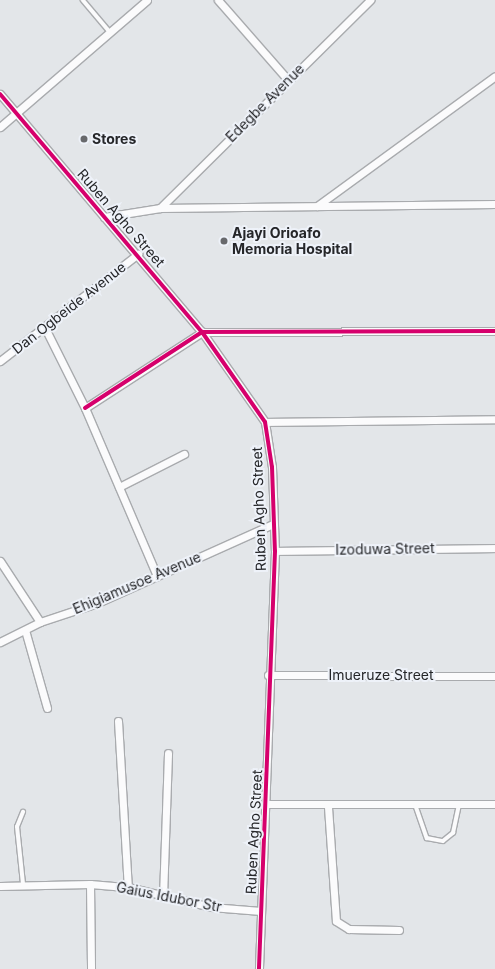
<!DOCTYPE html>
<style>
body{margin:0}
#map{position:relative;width:495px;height:969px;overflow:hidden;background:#e3e6e9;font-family:Inter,sans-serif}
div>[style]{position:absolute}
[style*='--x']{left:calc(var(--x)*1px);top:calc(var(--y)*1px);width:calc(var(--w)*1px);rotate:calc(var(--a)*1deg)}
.roads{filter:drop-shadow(1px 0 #a9abae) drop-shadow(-1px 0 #a9abae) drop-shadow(0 1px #a9abae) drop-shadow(0 -1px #a9abae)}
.lane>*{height:3.5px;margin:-1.75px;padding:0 1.75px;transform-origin:1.75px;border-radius:1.75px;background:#fbfbfc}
.street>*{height:7px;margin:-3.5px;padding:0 3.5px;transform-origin:3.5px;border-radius:3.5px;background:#fbfbfc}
.cycleway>*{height:4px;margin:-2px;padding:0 2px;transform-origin:2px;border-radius:2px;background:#d6006c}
.dots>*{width:11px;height:11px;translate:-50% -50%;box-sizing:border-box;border:2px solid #eef2f9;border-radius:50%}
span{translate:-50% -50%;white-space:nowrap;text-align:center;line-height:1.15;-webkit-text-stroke:4px #eef2f9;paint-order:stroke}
.street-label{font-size:14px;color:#252629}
.poi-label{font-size:14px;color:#252629;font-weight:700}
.left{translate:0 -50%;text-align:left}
</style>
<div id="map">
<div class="roads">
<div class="lane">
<div style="--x:83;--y:0;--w:43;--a:49.7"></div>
<div style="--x:416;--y:806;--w:34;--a:71"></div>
<div style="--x:427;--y:838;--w:16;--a:11"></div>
<div style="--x:443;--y:841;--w:13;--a:-39"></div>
<div style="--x:453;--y:833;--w:29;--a:-78"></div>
<div style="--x:23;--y:884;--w:57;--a:-96"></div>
<div style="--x:17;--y:827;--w:16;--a:-68"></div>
</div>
<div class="street">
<div style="--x:218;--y:0;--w:106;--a:48.8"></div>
<div style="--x:0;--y:94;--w:312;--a:49.7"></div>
<div style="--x:202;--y:332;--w:110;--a:55"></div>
<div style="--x:265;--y:422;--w:46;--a:81.2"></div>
<div style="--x:272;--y:467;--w:84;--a:88"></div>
<div style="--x:275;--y:551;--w:418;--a:92.2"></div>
<div style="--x:0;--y:127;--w:194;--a:-40.8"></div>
<div style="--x:317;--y:206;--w:220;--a:-36.1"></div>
<div style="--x:160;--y:208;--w:296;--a:-44.7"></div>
<div style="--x:104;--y:217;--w:57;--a:-9.1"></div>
<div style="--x:160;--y:208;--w:335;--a:-0.7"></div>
<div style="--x:45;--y:328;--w:89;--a:63.4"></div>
<div style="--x:85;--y:408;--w:183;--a:66.8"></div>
<div style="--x:0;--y:361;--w:175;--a:-37.8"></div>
<div style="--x:85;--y:408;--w:140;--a:-33"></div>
<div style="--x:202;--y:332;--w:293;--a:-0.2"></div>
<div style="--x:265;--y:422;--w:230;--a:-0.7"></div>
<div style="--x:119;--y:487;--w:73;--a:-26.9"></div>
<div style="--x:275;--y:551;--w:220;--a:-0.8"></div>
<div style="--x:0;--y:561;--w:73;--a:56.7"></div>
<div style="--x:25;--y:630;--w:81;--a:74.2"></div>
<div style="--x:0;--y:642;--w:45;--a:-26.6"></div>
<div style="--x:40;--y:622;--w:60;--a:-18.4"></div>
<div style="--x:97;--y:603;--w:193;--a:-24.2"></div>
<div style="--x:268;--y:675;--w:227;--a:0.3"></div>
<div style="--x:118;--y:721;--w:166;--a:86.6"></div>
<div style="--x:268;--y:804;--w:227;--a:0"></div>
<div style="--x:328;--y:807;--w:114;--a:86"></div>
<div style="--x:336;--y:921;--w:15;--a:32"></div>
<div style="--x:349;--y:929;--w:50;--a:1.1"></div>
<div style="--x:90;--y:884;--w:85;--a:89.3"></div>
<div style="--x:0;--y:886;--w:90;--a:-1.3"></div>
<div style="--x:90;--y:884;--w:38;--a:5"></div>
<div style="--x:128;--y:887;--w:85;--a:13.5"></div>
<div style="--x:211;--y:907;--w:50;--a:4.6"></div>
<div style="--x:163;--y:897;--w:144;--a:-88"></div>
</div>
</div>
<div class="cycleway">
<div style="--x:0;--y:94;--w:312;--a:49.7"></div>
<div style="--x:202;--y:332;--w:110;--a:55"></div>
<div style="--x:265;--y:422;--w:46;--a:81.2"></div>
<div style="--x:272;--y:467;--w:84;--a:88"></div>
<div style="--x:275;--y:551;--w:418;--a:92.2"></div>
<div style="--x:85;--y:408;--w:140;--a:-33"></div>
<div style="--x:202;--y:332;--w:293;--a:-0.2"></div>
</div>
<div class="dots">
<div style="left:84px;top:139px;background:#68696c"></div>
<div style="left:224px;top:241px;background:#68696c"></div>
</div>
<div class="street-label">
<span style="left:265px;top:103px;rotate:-45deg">Edegbe Avenue</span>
<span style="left:121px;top:218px;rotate:49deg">Ruben Agho Street</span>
<span style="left:69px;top:308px;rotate:-38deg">Dan Ogbeide Avenue</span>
<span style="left:259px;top:509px;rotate:-92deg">Ruben Agho Street</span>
<span style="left:385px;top:549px;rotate:-1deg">Izoduwa Street</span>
<span style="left:137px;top:583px;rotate:-23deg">Ehigiamusoe Avenue</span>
<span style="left:381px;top:675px">Imueruze Street</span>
<span style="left:254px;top:832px;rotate:-87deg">Ruben Agho Street</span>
<span style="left:169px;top:897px;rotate:11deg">Gaius Idubor Str</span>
</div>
<div class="poi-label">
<span class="left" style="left:92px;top:139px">Stores</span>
<span class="left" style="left:232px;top:241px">Ajayi Orioafo<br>Memoria Hospital</span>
</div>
</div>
